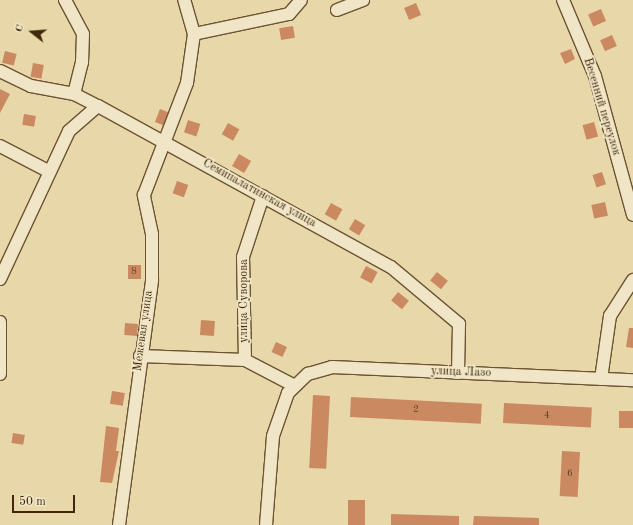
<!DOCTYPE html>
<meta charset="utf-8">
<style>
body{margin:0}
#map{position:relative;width:633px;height:525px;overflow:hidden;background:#e8d8a9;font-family:"Old Standard TT",serif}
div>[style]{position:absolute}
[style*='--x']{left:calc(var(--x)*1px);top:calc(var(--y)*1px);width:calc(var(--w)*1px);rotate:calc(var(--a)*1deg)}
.building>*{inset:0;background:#cb8961;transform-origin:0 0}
.roads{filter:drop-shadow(1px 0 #6c5332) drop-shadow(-1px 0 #6c5332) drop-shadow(0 1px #6c5332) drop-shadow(0 -1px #6c5332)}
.minor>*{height:12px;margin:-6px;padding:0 6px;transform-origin:6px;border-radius:6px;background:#f0e6c7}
span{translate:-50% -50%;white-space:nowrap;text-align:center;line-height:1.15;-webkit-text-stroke:3.5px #f0e6c7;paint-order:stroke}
.number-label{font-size:10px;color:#644020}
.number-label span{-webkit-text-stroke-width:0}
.street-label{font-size:12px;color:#42270b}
.north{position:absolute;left:12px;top:12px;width:40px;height:40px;-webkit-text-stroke:3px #f0e6c7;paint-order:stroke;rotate:287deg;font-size:11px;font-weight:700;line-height:16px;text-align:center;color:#42270b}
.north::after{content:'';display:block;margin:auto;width:14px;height:18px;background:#42270b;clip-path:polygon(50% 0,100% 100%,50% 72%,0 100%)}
.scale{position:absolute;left:12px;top:495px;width:63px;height:18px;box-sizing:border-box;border:2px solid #42270b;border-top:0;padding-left:5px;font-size:12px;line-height:14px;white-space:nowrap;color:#42270b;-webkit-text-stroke:3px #f0e6c7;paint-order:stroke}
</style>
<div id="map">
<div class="building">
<div style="left:416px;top:3px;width:13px;height:13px;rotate:67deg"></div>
<div style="left:601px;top:9px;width:13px;height:14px;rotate:67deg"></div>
<div style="left:293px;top:26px;width:12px;height:14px;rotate:81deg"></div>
<div style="left:612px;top:35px;width:12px;height:13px;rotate:66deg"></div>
<div style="clip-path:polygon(571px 49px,575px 59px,565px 64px,560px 53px)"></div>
<div style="left:5px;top:51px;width:12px;height:12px;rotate:14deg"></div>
<div style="left:33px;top:63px;width:11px;height:14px;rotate:10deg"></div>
<div style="clip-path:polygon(0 89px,10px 94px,0 113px)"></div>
<div style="left:160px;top:109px;width:9px;height:14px;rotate:21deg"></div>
<div style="left:24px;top:114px;width:12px;height:11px;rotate:9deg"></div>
<div style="left:188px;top:120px;width:13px;height:13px;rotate:18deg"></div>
<div style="left:594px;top:122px;width:15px;height:12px;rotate:74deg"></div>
<div style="left:228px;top:123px;width:13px;height:13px;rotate:29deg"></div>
<div style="left:239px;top:154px;width:14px;height:14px;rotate:30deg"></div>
<div style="left:602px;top:172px;width:13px;height:10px;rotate:72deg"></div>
<div style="left:177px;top:181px;width:12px;height:13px;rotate:20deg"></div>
<div style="left:605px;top:202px;width:14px;height:14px;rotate:78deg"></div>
<div style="left:331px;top:203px;width:13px;height:13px;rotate:29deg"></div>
<div style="left:355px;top:219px;width:12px;height:12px;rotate:31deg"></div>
<div style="left:128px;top:265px;width:13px;height:14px"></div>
<div style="left:366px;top:266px;width:13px;height:13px;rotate:27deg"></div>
<div style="left:437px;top:272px;width:14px;height:11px;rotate:39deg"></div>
<div style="left:398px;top:292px;width:14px;height:11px;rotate:39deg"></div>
<div style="left:201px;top:320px;width:14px;height:15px;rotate:4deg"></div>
<div style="left:125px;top:323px;width:13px;height:12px;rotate:4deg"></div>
<div style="clip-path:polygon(629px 328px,633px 328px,633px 348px,626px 347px)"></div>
<div style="left:276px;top:342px;width:12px;height:11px;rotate:24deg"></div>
<div style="left:112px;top:391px;width:13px;height:13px;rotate:9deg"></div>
<div style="left:313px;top:395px;width:17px;height:73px;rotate:3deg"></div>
<div style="left:351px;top:397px;width:131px;height:20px;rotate:3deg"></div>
<div style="left:504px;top:403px;width:88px;height:20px;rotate:3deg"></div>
<div style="left:619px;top:411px;width:14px;height:17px"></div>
<div style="clip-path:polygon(106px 426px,119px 428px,116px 451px,119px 451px,112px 483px,100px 482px)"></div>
<div style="left:13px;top:433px;width:12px;height:10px;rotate:9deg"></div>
<div style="left:562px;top:451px;width:18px;height:45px;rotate:3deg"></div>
<div style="left:348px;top:500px;width:17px;height:25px"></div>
<div style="clip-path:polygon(391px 514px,459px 516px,459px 525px,391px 525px)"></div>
<div style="clip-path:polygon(474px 516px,539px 518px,539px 525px,473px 525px)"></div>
</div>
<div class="roads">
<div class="minor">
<div style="--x:65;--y:0;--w:38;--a:62"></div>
<div style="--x:83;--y:34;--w:28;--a:92"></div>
<div style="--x:82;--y:62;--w:33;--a:104"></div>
<div style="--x:563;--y:0;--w:82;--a:67.2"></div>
<div style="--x:595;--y:76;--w:144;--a:74.7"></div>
<div style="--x:337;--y:10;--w:28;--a:-21"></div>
<div style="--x:194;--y:34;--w:97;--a:-11.9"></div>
<div style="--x:289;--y:14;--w:18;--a:-49"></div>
<div style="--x:0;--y:71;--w:34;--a:26"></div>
<div style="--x:31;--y:86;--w:44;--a:10.5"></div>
<div style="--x:74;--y:94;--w:27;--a:27"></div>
<div style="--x:98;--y:106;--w:334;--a:28.8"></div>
<div style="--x:391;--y:267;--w:89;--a:40"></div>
<div style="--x:459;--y:324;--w:49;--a:91.2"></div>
<div style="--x:0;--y:146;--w:54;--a:27.5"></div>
<div style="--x:0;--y:279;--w:163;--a:-65"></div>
<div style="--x:69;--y:131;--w:38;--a:-41"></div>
<div style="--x:0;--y:322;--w:52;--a:90"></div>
<div style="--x:140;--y:356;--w:105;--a:2.2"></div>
<div style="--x:245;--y:360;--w:56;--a:27.5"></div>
<div style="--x:245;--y:360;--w:103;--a:-91.1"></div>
<div style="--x:243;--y:257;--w:64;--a:-71.8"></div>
<div style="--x:601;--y:379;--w:64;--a:-81.9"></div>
<div style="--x:610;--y:316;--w:43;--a:-57.4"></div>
<div style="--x:119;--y:525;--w:247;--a:-82.3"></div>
<div style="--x:152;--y:280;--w:46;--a:-90"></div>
<div style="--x:152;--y:234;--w:40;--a:-102"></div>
<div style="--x:144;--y:195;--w:120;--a:-69"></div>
<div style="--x:187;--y:83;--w:49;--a:-81.9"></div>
<div style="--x:194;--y:34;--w:35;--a:-106"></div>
<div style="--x:266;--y:525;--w:89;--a:-85.5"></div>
<div style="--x:273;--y:436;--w:46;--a:-70.8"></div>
<div style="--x:288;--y:393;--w:28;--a:-44"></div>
<div style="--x:308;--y:374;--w:25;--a:-16"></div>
<div style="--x:332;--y:367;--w:301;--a:2.5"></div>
</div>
</div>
<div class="number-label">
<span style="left:134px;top:272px">8</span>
<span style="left:416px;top:410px">2</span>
<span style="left:547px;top:416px">4</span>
<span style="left:570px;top:474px">6</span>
</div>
<div class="street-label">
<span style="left:601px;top:107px;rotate:73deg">Весенний переулок</span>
<span style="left:259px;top:194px;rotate:29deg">Семипалатинская улица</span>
<span style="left:245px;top:301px;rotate:-90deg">улица Суворова</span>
<span style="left:144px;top:331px;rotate:-82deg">Межевая улица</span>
<span style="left:461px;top:373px;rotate:2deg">улица Лазо</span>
</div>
<div class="north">С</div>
<div class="scale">50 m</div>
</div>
